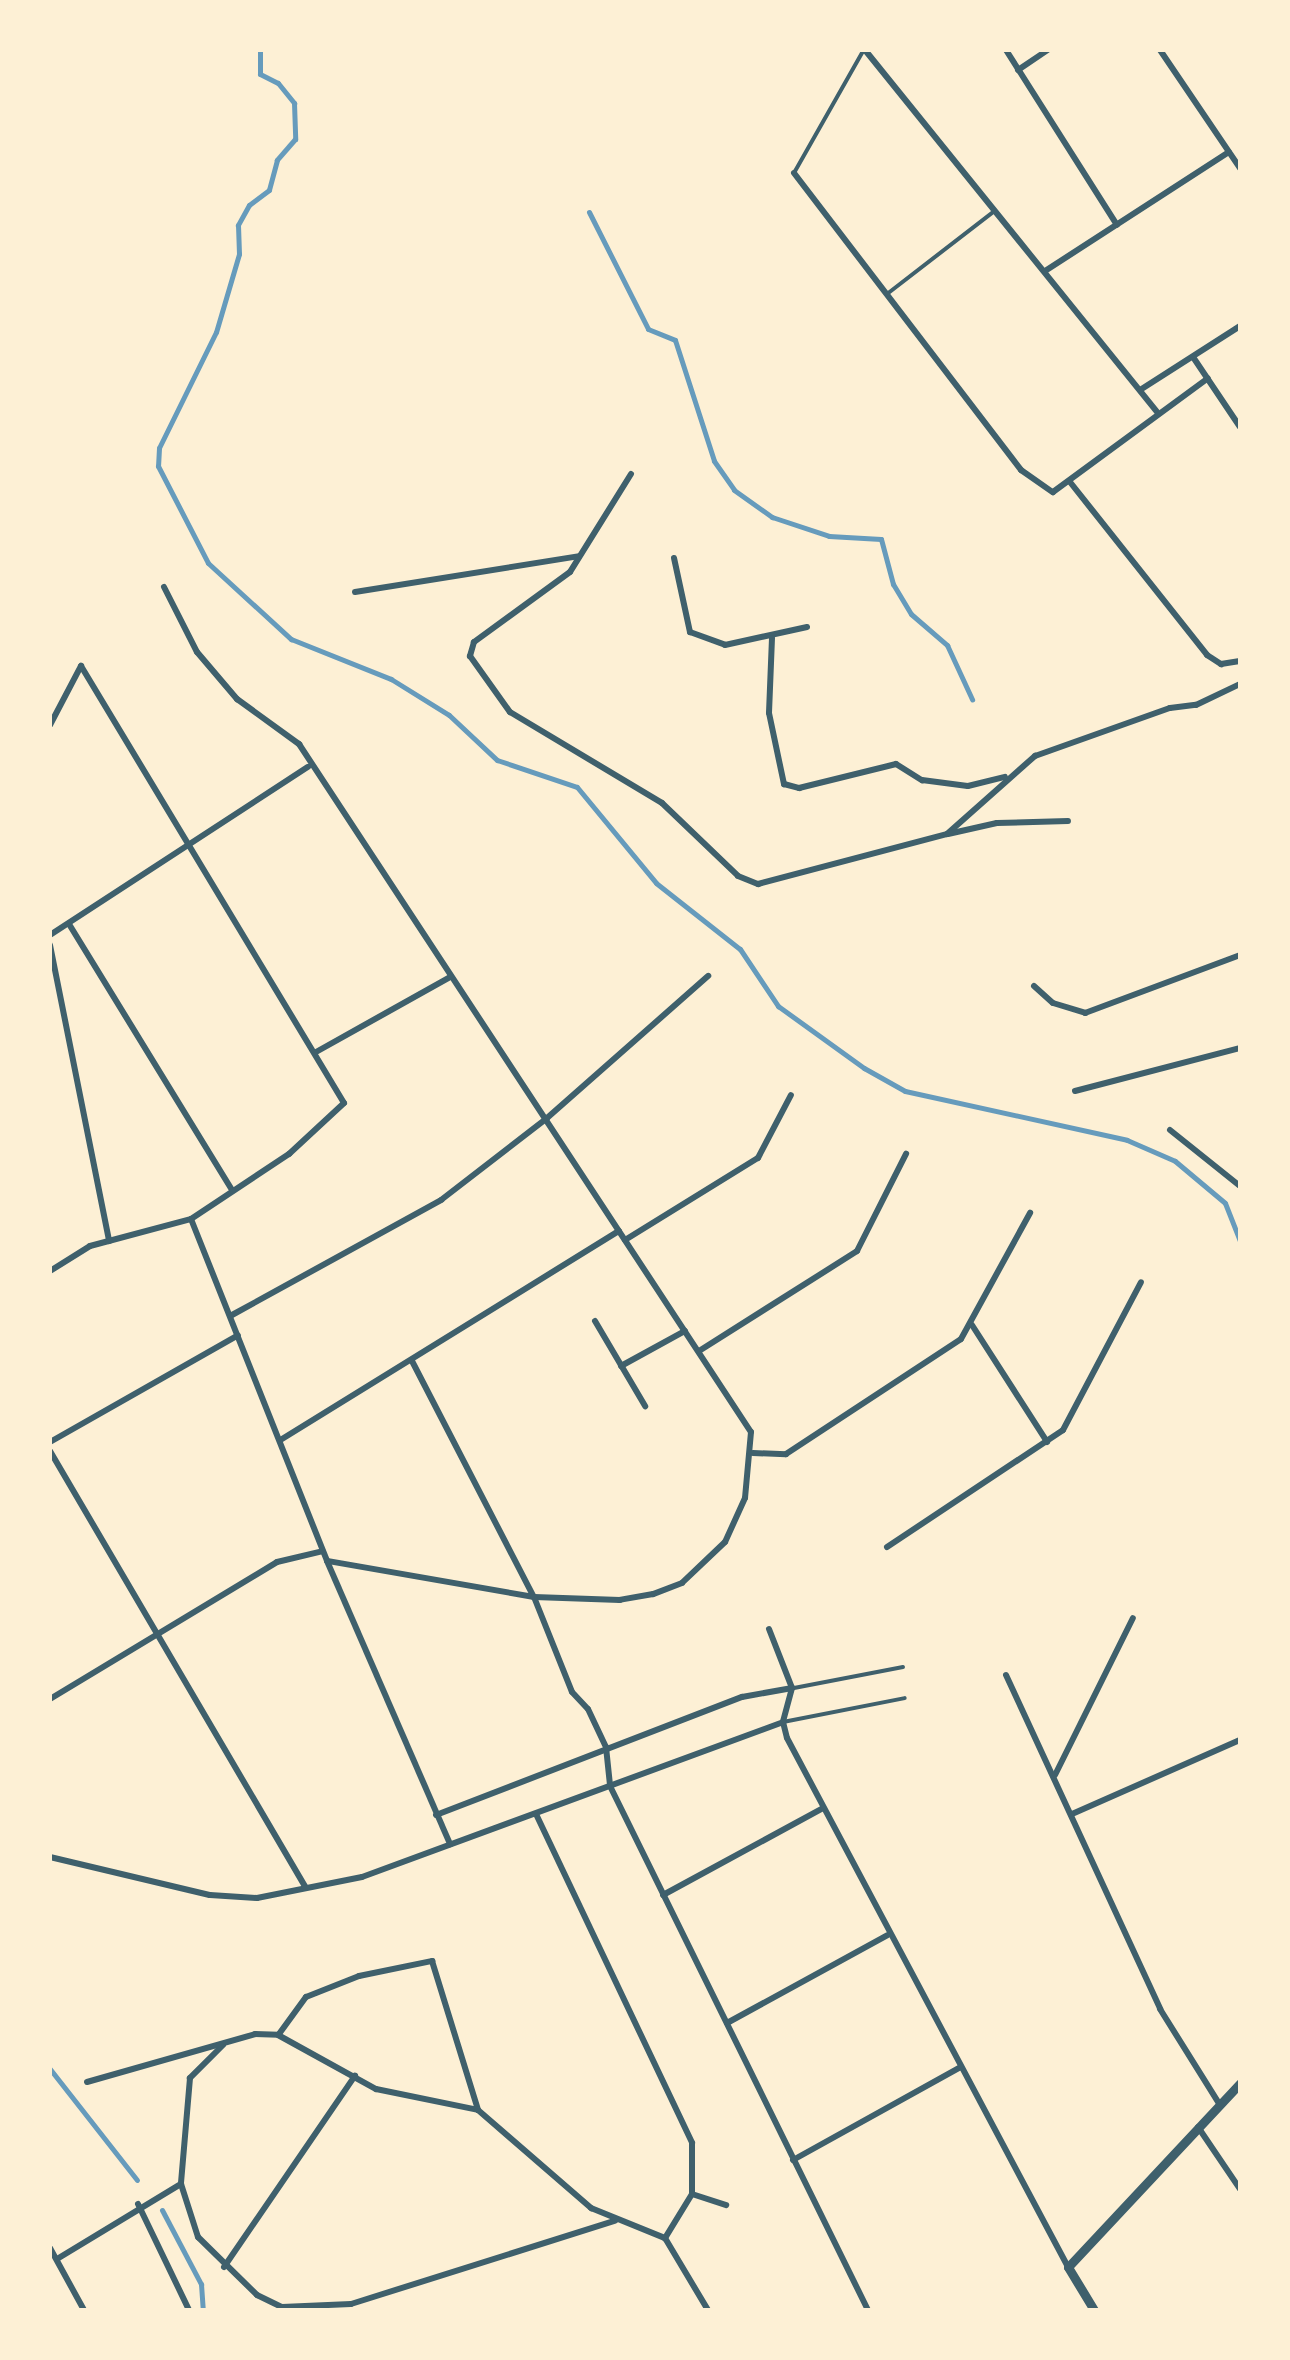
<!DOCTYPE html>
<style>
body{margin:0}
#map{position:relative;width:1290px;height:2360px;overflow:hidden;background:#fdf0d5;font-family:Manrope,sans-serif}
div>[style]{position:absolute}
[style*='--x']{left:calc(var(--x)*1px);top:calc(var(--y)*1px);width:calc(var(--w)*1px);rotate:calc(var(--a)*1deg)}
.stream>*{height:5px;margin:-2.5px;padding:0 2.5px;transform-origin:2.5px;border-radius:2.5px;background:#669bbc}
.service>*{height:4px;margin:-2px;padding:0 2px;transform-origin:2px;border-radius:2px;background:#3f606c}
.minor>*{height:6px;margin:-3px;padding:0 3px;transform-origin:3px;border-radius:3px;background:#3f606c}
.tertiary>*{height:9px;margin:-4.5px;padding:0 4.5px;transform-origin:4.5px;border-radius:4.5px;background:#3f606c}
span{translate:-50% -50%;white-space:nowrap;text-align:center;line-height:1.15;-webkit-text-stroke:8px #fdf0d5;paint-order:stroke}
.frame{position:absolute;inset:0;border:52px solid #fdf0d5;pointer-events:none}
</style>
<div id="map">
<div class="stream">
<div style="--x:260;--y:50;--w:24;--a:90"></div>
<div style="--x:260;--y:74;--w:20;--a:27"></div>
<div style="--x:278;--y:83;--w:26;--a:51"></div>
<div style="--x:294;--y:103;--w:36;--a:88"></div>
<div style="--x:295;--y:139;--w:28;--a:131"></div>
<div style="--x:277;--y:160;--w:31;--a:105"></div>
<div style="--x:269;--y:190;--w:25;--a:143"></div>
<div style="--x:249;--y:205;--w:23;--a:119"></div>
<div style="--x:238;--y:225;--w:29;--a:88"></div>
<div style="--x:239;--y:254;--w:81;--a:106.4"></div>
<div style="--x:216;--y:332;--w:129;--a:116.2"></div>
<div style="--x:159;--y:448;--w:18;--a:93"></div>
<div style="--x:158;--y:466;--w:109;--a:62.7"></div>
<div style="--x:208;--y:563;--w:113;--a:42.5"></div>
<div style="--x:291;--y:639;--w:108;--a:21.8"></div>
<div style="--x:391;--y:679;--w:68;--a:31.8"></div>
<div style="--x:449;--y:715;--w:66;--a:43.2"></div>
<div style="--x:497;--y:760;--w:84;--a:18.6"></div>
<div style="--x:577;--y:787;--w:124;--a:50.5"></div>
<div style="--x:656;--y:883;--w:107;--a:38.2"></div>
<div style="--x:740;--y:949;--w:69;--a:56.3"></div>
<div style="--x:778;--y:1006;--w:106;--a:35.8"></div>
<div style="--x:864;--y:1068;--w:47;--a:29.3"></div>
<div style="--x:905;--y:1091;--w:227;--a:12.4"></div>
<div style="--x:1127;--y:1140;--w:52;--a:23.6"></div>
<div style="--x:1175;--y:1161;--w:65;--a:40"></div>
<div style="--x:1225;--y:1203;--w:41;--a:68.5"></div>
<div style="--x:589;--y:212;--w:131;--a:63.2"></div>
<div style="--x:648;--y:329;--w:29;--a:22"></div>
<div style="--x:675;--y:340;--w:127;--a:72.1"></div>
<div style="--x:714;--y:461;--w:35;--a:55"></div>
<div style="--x:734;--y:490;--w:47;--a:35.4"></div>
<div style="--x:772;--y:517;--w:60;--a:18.4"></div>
<div style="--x:829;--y:536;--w:52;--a:3.3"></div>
<div style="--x:881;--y:539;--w:47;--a:75.1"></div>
<div style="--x:893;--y:584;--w:35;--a:59"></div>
<div style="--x:911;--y:614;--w:48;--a:40.7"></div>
<div style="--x:947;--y:645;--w:60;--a:65.2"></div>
<div style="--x:50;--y:2069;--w:141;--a:51.9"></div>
<div style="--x:162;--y:2210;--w:84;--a:62.2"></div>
<div style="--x:201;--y:2284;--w:26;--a:86"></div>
</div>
<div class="service">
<div style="--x:794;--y:173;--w:140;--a:-60.5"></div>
<div style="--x:887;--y:294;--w:134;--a:-37.7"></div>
<div style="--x:794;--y:1688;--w:111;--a:-10.9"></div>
<div style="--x:783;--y:1722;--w:124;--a:-11.1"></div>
</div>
<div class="minor">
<div style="--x:865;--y:50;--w:465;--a:51.1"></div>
<div style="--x:1006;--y:50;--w:207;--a:57.6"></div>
<div style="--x:1160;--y:50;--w:143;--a:55.9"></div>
<div style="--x:1018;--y:70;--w:36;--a:-34"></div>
<div style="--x:794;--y:173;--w:374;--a:52.6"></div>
<div style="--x:1021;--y:470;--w:39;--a:35"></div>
<div style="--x:1053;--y:492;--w:192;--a:-36.3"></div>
<div style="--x:1045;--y:271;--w:219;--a:-32.9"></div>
<div style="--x:1193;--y:357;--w:84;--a:56.1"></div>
<div style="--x:1140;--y:390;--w:119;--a:-32.6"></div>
<div style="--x:631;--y:474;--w:115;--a:121.9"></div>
<div style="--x:570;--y:572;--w:119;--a:143.9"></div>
<div style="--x:474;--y:642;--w:15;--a:106"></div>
<div style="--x:470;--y:656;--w:69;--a:54.5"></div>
<div style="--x:510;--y:712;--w:177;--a:30.9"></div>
<div style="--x:662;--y:803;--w:105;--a:43.8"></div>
<div style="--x:738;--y:876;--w:22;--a:22"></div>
<div style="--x:758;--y:884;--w:196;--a:-14.8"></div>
<div style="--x:947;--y:834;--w:118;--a:-41.6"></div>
<div style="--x:1035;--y:756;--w:143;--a:-19.6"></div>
<div style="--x:1170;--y:708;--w:26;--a:-7"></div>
<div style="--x:1196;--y:705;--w:49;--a:-25.5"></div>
<div style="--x:1070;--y:482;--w:221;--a:51.6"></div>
<div style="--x:1207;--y:655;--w:17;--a:33"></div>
<div style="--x:1221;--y:664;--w:19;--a:-9"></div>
<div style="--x:674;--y:558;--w:76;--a:77.8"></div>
<div style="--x:690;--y:632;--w:37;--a:20"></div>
<div style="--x:725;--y:645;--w:84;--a:-12.4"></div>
<div style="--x:164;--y:587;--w:73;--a:63.1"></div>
<div style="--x:197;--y:652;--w:62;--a:49.6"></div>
<div style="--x:237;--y:699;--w:77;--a:36"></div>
<div style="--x:299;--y:744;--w:823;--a:56.7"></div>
<div style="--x:751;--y:1432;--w:66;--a:95.2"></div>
<div style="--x:745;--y:1498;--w:48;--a:114.4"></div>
<div style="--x:725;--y:1542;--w:59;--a:136.4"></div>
<div style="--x:682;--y:1583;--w:31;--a:159"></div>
<div style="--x:653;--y:1594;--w:34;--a:170"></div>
<div style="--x:620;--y:1600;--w:86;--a:-178"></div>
<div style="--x:534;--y:1597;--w:210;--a:-170.1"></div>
<div style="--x:355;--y:592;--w:227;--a:-9.1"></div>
<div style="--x:772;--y:638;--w:75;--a:92.3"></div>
<div style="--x:769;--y:713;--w:73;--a:78.1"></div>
<div style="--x:784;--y:784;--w:16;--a:15"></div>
<div style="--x:799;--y:788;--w:100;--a:-13.9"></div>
<div style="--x:896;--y:764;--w:31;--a:32"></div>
<div style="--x:922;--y:780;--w:46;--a:7.4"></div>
<div style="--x:968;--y:786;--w:38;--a:-14"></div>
<div style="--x:50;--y:725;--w:67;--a:-62.3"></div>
<div style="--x:948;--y:834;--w:50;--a:-12.7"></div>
<div style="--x:997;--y:823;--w:71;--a:-1.6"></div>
<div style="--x:69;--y:924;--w:312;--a:58.5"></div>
<div style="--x:50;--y:935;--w:308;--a:-33.1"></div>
<div style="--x:50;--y:945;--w:302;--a:78.7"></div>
<div style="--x:1034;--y:986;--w:25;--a:42"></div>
<div style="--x:1053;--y:1003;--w:34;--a:17"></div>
<div style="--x:1085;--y:1013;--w:165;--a:-20.5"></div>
<div style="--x:316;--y:1052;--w:154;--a:-29.2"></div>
<div style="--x:1075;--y:1091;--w:171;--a:-14.6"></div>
<div style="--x:1170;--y:1130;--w:90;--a:38.7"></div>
<div style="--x:191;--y:1219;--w:368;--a:68.3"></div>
<div style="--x:327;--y:1561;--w:309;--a:66.5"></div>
<div style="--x:625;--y:1240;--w:156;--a:-31.7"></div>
<div style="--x:758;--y:1158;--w:71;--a:-62.4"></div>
<div style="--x:50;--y:1271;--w:47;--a:-32"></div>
<div style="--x:90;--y:1246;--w:105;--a:-15"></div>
<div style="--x:191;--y:1219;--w:118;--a:-33.6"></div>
<div style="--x:289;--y:1154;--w:75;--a:-42.8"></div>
<div style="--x:344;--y:1103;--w:510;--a:-121.04"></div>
<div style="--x:232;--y:1315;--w:239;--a:-28.8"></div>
<div style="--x:441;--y:1200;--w:134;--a:-37.7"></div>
<div style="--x:547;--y:1118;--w:215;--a:-41.4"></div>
<div style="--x:595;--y:1321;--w:99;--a:59.5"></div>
<div style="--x:972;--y:1325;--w:139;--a:57.3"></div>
<div style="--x:699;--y:1351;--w:187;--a:-32.3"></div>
<div style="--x:857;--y:1251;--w:109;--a:-63.2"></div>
<div style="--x:412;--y:1361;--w:266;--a:62.7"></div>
<div style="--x:534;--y:1597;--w:102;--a:68.2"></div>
<div style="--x:572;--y:1692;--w:23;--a:47"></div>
<div style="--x:588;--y:1709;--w:42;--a:64.7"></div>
<div style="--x:606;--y:1747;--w:39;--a:84"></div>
<div style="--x:610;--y:1786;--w:584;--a:63.79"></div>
<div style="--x:621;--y:1366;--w:73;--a:-28.7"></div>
<div style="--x:282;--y:1439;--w:396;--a:-31.7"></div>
<div style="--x:50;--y:1442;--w:216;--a:-29.6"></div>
<div style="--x:50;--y:1451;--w:506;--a:59.64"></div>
<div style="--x:753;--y:1453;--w:33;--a:2"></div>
<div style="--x:786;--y:1454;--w:209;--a:-33.3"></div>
<div style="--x:961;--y:1339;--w:144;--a:-61.3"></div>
<div style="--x:887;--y:1547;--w:211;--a:-33.6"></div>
<div style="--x:1063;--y:1430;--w:167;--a:-62.2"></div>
<div style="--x:769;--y:1629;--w:63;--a:68.7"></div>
<div style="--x:792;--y:1688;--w:35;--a:105"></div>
<div style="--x:783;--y:1722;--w:16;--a:76"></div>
<div style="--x:787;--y:1738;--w:599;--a:62.02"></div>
<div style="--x:1006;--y:1675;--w:368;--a:65.2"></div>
<div style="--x:1160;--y:2009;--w:113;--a:58"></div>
<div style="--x:50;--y:1699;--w:265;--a:-31.1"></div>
<div style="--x:277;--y:1562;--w:47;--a:-13.4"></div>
<div style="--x:1055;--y:1775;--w:175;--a:-63.6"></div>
<div style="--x:536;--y:1814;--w:364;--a:64.6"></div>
<div style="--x:692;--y:2143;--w:51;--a:90"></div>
<div style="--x:692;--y:2194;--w:52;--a:121.5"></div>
<div style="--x:1072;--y:1814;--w:184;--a:-23.8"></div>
<div style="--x:436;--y:1815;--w:328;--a:-21.1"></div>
<div style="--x:742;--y:1697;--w:51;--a:-10.2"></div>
<div style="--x:50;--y:1857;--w:164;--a:13.4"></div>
<div style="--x:210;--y:1895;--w:47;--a:3.7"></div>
<div style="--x:257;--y:1898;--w:107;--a:-11.3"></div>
<div style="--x:362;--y:1877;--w:449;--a:-20.2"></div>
<div style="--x:663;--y:1895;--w:182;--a:-28.5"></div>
<div style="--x:727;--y:2023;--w:183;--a:-28.7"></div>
<div style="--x:279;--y:2034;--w:46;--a:-53.9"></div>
<div style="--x:306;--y:1997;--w:57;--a:-21.6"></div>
<div style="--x:359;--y:1976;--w:75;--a:-11.6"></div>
<div style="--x:432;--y:1961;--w:156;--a:72.8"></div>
<div style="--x:223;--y:2045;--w:47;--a:135"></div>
<div style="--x:190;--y:2078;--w:106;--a:94.9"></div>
<div style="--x:181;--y:2184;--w:56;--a:72.2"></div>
<div style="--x:198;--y:2237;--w:83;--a:44.5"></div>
<div style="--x:257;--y:2295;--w:28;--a:26"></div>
<div style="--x:282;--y:2307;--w:69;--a:-2.5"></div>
<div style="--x:351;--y:2304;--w:277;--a:-17.5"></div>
<div style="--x:87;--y:2082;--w:175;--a:-15.9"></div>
<div style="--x:255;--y:2034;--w:23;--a:2"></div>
<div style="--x:278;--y:2035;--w:112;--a:28.9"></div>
<div style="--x:376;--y:2089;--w:104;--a:11.6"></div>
<div style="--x:478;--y:2110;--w:150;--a:40.9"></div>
<div style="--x:591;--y:2208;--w:80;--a:22.1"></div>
<div style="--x:665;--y:2238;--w:84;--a:59.2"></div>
<div style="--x:1198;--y:2127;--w:75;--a:55.9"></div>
<div style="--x:793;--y:2160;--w:192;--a:-29"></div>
<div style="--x:692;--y:2194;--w:36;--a:18"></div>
<div style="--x:138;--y:2204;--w:118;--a:64.3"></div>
<div style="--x:50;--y:2248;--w:71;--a:61.3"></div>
<div style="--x:57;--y:2259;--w:145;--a:-31.2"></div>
<div style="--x:224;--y:2267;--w:232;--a:-55.6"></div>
</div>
<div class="tertiary">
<div style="--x:1094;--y:2310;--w:50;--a:-121.2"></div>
<div style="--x:1068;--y:2267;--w:252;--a:-46.9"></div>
</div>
<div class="frame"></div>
</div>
